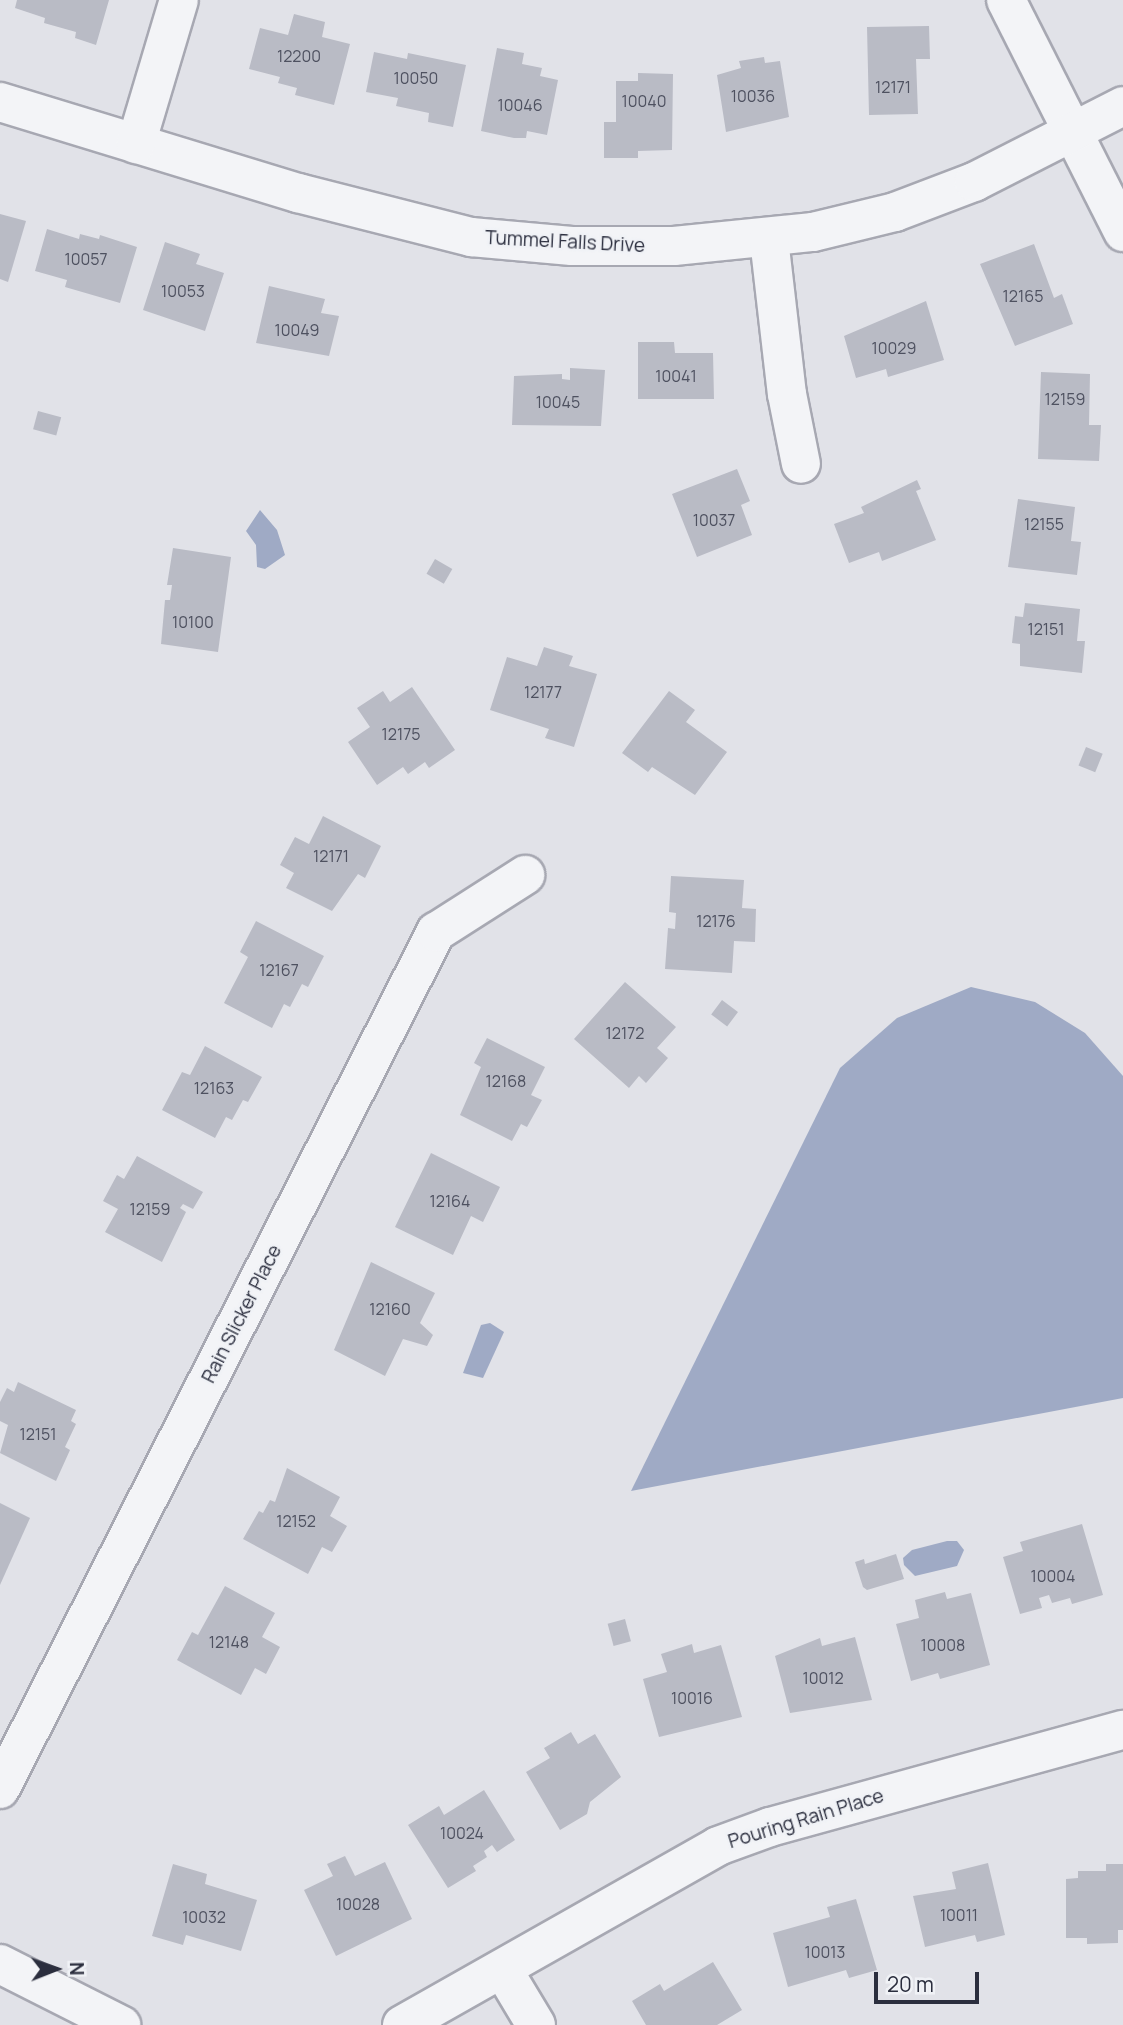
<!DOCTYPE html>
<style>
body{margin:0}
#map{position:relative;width:1123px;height:2025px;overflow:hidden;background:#e1e2e8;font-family:Manrope,sans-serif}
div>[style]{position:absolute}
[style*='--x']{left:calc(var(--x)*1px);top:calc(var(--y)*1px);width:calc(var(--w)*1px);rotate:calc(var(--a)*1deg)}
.water>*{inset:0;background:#9faac5}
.building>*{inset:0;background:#b9bbc5;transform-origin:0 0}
.roads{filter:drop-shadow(2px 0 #a7a8b2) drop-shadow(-2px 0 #a7a8b2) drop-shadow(0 2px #a7a8b2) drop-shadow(0 -2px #a7a8b2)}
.minor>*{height:38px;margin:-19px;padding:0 19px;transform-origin:19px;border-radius:19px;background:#f3f4f7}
span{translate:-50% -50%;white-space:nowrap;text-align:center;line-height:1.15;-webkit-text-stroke:5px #f0f2f6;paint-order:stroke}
.number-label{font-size:16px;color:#4e5160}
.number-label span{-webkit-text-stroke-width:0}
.street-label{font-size:19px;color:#2b2e3e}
.north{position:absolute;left:21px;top:1934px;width:70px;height:70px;-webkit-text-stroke:5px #f0f2f6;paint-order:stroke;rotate:89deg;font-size:19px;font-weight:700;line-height:28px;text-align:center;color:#2b2e3e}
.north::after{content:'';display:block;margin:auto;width:24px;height:32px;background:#2b2e3e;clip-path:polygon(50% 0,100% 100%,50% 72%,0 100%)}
.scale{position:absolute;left:874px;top:1972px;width:105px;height:32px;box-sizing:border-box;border:4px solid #2b2e3e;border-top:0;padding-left:9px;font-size:21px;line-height:24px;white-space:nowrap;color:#2b2e3e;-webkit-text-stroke:5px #f0f2f6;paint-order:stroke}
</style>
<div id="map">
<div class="water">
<div style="clip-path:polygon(260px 510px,277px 530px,285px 555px,265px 569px,257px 567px,256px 545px,246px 531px)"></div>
<div style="clip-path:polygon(971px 987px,1035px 1002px,1085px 1033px,1123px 1076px,1123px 1398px,631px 1491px,840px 1068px,897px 1018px)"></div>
<div style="clip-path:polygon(490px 1323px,504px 1332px,483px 1378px,463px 1373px,481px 1325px)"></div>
<div style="clip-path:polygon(947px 1541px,957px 1541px,964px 1550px,957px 1566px,915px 1576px,904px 1565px,903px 1558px,912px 1550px)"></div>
</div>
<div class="building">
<div style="clip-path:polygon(17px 0,109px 0,96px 45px,75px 38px,76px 32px,44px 23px,45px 18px,15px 8px)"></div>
<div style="clip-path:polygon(294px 14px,325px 22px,322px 37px,350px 44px,334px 105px,295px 95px,297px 88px,278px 83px,280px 77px,249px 69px,260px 28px,288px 35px)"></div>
<div style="clip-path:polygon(929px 26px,930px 59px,916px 59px,918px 114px,869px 115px,867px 27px)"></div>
<div style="clip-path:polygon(497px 48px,524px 53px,522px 64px,542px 68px,540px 76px,558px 80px,547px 135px,527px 131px,526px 138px,514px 138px,481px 131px)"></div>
<div style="clip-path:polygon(374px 52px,407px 59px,408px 53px,466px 65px,453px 127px,428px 122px,429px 113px,396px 106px,398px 98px,366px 92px)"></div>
<div style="clip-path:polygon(764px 57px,765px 63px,780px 61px,789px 117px,726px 132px,717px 75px,741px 68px,739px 61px)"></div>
<div style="clip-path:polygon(638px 73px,673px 74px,672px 150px,638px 151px,638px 158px,604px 158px,604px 122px,616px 122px,616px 81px,638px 81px)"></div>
<div style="clip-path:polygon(0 214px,26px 221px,8px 282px,0 279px)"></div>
<div style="clip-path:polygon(47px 229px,79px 239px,80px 234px,99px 239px,100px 235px,137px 247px,120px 303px,65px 287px,67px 280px,35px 271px)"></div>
<div style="clip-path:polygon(165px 242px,200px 254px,196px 264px,224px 273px,205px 331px,143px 310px)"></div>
<div style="clip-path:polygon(1034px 244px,1054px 298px,1062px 294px,1073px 324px,1015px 346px,980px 264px)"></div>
<div style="clip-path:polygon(269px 286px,325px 299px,321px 313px,339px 316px,329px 356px,256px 343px)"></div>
<div style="clip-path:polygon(926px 301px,944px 360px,888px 377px,886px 369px,856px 378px,844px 336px)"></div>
<div style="clip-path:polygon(638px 342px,674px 342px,675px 353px,713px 353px,714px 399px,638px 399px)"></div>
<div style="clip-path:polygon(570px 368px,605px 370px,601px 426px,512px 425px,514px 376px,562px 374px,562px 379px,570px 380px)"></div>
<div style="clip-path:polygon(1041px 372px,1090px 374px,1089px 425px,1101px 425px,1099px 461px,1038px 459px)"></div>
<div style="left:38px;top:411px;width:24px;height:19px;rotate:15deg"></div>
<div style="clip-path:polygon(737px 469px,750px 501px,741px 505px,752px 535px,697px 557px,672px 494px)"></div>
<div style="clip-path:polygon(917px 480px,921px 489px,916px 491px,936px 540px,882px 561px,879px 552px,849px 563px,834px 524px,864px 513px,861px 507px)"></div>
<div style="clip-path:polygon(1018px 499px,1075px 507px,1071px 541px,1081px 542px,1077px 575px,1008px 567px)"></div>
<div style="clip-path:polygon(173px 548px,231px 557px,218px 652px,161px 644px,165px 600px,170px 600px,172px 585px,167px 585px)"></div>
<div style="left:435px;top:559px;width:20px;height:17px;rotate:30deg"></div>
<div style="clip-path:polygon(1025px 603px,1080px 609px,1077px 641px,1085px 641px,1082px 673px,1020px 666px,1020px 644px,1012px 643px,1015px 616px,1023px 617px)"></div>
<div style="clip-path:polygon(544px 647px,573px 656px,569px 666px,597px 674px,574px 747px,545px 738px,549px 729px,490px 710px,507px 657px,537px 666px)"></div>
<div style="clip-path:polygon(412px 687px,455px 750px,429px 768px,425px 762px,408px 774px,403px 767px,377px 785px,348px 742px,370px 727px,357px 708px,383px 691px,390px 702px)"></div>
<div style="clip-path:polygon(669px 691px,695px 710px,686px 722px,727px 752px,695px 795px,652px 767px,648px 772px,622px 753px)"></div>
<div style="left:1086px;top:747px;width:18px;height:20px;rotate:22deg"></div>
<div style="clip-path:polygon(323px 816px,381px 846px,365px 878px,358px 874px,332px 911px,286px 888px,294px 873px,280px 865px,295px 837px,309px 844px)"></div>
<div style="clip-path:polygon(671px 876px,744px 880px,742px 908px,756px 909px,755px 942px,734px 941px,732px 973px,665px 969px,668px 928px,675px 929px,676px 913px,669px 912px)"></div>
<div style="clip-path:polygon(256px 921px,324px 956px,308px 987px,302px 984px,290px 1007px,284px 1004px,272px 1028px,224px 1003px,248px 957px,240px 952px)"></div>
<div style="clip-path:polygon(625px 982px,676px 1027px,657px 1048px,668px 1058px,646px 1083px,639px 1076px,629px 1088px,574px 1039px)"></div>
<div style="left:722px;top:1000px;width:20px;height:18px;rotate:37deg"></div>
<div style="clip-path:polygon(487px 1038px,545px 1067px,531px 1095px,542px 1100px,527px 1127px,521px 1124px,512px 1141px,460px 1115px,481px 1067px,474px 1063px)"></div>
<div style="clip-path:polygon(205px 1046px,262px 1077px,248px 1102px,243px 1100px,232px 1120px,226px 1117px,215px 1138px,162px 1110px,182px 1072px,190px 1075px)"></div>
<div style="clip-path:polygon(431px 1153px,500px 1187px,483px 1222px,471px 1216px,453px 1255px,395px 1227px)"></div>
<div style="clip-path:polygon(137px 1156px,203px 1192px,193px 1209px,183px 1204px,180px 1208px,186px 1212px,162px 1262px,105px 1232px,118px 1209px,103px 1201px,117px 1175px,124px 1179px)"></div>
<div style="clip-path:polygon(371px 1262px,435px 1293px,420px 1323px,433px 1335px,427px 1346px,403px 1339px,385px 1376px,334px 1350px)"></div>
<div style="clip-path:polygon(18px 1382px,76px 1410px,71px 1421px,76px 1424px,65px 1447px,70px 1450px,56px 1481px,0 1453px,8px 1425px,0 1421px,0 1402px,7px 1388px,14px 1392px)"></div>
<div style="clip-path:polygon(287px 1468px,340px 1497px,330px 1516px,347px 1526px,332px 1552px,322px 1547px,308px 1574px,243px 1539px,259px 1511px,263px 1513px,270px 1500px,275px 1502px)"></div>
<div style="clip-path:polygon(0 1503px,30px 1518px,0 1585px)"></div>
<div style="clip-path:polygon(1082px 1524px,1103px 1595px,1072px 1604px,1070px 1598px,1052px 1603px,1049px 1595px,1039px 1598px,1042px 1608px,1020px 1614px,1003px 1557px,1023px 1551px,1020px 1542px)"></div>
<div style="clip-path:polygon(896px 1554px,904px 1579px,867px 1590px,863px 1587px,855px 1562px,864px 1559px,865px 1564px)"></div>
<div style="clip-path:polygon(225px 1586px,275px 1613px,262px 1637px,280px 1647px,266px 1674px,255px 1668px,241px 1695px,177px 1660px,192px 1632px,198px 1635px)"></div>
<div style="clip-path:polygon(945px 1592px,947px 1599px,971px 1593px,990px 1665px,940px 1679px,938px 1673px,911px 1681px,896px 1624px,919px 1618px,915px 1600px)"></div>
<div style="left:625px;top:1619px;width:23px;height:18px;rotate:75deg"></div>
<div style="clip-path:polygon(855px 1637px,872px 1700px,790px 1713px,775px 1656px,820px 1638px,822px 1646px)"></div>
<div style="clip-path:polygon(692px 1644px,694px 1653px,721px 1645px,742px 1717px,659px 1737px,643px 1679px,667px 1672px,661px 1654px)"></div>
<div style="clip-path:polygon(571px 1732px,578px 1744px,595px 1734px,621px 1777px,590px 1802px,587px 1814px,560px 1830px,526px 1772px,550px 1758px,544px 1748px)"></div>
<div style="clip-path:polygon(484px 1790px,515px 1840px,497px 1852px,492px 1845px,484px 1851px,487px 1857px,473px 1866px,476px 1871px,448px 1888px,408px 1825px,439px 1806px,444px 1815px)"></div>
<div style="clip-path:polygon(345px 1856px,355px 1876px,385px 1862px,412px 1919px,336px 1956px,304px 1890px,333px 1876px,327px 1864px)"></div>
<div style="clip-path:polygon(988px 1863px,1005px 1935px,977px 1942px,975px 1935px,925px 1947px,913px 1896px,956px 1889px,952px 1872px)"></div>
<div style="clip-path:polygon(173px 1864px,207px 1874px,205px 1884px,257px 1900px,241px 1951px,186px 1935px,183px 1945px,152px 1936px)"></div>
<div style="clip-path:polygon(1106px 1864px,1123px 1864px,1123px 1930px,1118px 1930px,1118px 1943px,1087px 1944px,1087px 1938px,1066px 1938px,1066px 1879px,1078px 1878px,1078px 1871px,1106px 1871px)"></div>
<div style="clip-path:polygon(856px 1899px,877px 1970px,849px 1978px,846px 1970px,788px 1987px,773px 1933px,830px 1917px,827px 1907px)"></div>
<div style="clip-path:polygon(713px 1962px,742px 2010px,717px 2025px,646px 2025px,632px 2001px,660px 1984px,664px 1991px)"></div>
</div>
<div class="roads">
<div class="minor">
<div style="--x:1006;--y:0;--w:260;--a:63.2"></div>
<div style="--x:0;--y:102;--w:312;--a:17"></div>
<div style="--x:298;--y:193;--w:179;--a:14.3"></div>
<div style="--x:471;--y:237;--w:101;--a:5.1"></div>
<div style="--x:572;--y:246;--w:102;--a:0"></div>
<div style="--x:674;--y:246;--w:140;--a:-5.8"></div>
<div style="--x:813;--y:232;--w:84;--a:-13.7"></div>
<div style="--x:895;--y:212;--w:85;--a:-20.8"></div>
<div style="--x:974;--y:182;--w:167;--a:-27"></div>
<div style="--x:136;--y:144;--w:150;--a:-73.4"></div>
<div style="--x:769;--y:239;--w:156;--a:83.4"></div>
<div style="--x:787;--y:394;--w:71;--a:78.7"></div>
<div style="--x:0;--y:1789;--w:962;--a:-63.04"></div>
<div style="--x:436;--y:932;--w:106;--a:-32.6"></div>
<div style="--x:0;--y:1964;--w:136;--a:26.8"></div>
<div style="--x:503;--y:1970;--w:64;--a:59"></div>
<div style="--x:402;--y:2025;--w:363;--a:-29.5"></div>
<div style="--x:718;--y:1846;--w:55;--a:-20.1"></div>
<div style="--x:770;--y:1827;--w:366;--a:-15.4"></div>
</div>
</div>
<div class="number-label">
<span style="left:299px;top:56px">12200</span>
<span style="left:416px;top:78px">10050</span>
<span style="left:893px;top:87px">12171</span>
<span style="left:753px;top:96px">10036</span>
<span style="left:644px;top:101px">10040</span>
<span style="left:520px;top:105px">10046</span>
<span style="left:86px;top:259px">10057</span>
<span style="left:183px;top:291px">10053</span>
<span style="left:1023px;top:296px">12165</span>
<span style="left:297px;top:330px">10049</span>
<span style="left:894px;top:348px">10029</span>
<span style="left:676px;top:376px">10041</span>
<span style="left:1065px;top:399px">12159</span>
<span style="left:558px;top:402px">10045</span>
<span style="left:714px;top:520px">10037</span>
<span style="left:1044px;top:524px">12155</span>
<span style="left:193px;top:622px">10100</span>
<span style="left:1046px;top:629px">12151</span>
<span style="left:543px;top:692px">12177</span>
<span style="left:401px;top:734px">12175</span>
<span style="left:331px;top:856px">12171</span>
<span style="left:716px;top:921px">12176</span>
<span style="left:279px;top:970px">12167</span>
<span style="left:625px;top:1033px">12172</span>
<span style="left:506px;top:1081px">12168</span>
<span style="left:214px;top:1088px">12163</span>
<span style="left:450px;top:1201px">12164</span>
<span style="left:150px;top:1209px">12159</span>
<span style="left:390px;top:1309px">12160</span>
<span style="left:38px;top:1434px">12151</span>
<span style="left:296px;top:1521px">12152</span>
<span style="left:1053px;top:1576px">10004</span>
<span style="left:229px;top:1642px">12148</span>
<span style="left:943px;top:1645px">10008</span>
<span style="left:823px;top:1678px">10012</span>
<span style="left:692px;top:1698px">10016</span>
<span style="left:462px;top:1833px">10024</span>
<span style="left:358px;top:1904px">10028</span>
<span style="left:959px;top:1915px">10011</span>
<span style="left:204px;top:1917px">10032</span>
<span style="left:825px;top:1952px">10013</span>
</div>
<div class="street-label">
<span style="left:565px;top:242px;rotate:3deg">Tummel Falls Drive</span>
<span style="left:242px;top:1314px;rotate:-63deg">Rain Slicker Place</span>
<span style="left:806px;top:1819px;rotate:-17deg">Pouring Rain Place</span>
</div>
<div class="north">N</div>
<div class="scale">20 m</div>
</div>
